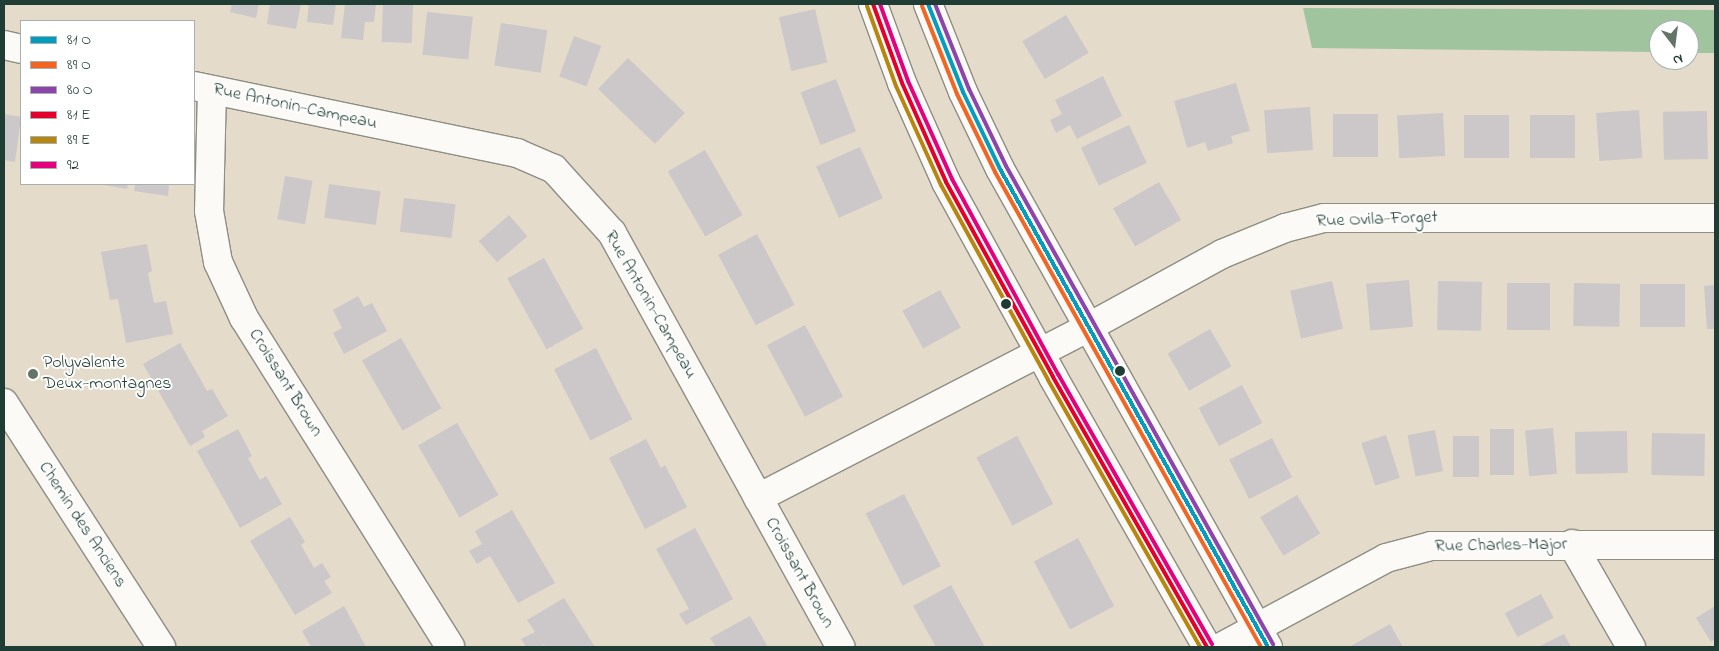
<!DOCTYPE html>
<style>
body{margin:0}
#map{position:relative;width:1719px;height:651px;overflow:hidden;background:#e4dbca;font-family:"Indie Flower",sans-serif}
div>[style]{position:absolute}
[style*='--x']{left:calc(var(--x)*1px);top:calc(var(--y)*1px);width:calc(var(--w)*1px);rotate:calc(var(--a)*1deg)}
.forest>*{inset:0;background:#a0c49e}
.building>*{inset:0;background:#ccc7c9;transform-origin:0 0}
.roads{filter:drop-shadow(1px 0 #8d8d83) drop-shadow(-1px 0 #8d8d83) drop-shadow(0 1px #8d8d83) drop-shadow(0 -1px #8d8d83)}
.minor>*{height:28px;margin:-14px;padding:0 14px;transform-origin:14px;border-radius:14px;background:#fbfaf7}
.bus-1>*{height:4px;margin:-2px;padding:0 2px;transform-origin:2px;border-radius:2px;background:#039ebf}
.bus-2>*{height:4px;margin:-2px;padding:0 2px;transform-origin:2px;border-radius:2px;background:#f26522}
.bus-3>*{height:4px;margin:-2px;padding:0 2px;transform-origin:2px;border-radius:2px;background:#8e44ad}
.bus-4>*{height:4px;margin:-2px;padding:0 2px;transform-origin:2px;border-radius:2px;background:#e4002b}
.bus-5>*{height:4px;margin:-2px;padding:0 2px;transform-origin:2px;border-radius:2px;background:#b68610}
.bus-6>*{height:4px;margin:-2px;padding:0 2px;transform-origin:2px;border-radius:2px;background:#e5007d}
.dots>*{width:14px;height:14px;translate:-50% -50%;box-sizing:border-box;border:2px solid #fff;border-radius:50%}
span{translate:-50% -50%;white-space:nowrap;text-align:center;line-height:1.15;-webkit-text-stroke:4px #fff;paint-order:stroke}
.street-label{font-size:18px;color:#1f3d34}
.poi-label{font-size:18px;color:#1f3d34}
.left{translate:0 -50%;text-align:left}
.frame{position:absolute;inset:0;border:5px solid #1f3d34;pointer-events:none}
.legend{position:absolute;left:20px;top:20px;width:175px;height:165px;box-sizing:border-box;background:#fff;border:1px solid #a5b1ae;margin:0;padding:6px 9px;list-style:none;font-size:15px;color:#1f3d34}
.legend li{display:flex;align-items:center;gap:10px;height:25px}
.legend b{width:25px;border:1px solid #a5b1ae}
.north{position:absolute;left:1649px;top:20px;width:50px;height:50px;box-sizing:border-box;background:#fff;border:1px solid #a5b1ae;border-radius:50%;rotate:165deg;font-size:14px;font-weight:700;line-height:20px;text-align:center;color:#1f3d34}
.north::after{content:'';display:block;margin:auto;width:18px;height:22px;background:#647468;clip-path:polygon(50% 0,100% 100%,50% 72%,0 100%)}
</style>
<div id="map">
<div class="forest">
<div style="clip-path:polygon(1303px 8px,1715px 10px,1715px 53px,1689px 53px,1689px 30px,1659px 30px,1659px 52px,1312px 48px)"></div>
</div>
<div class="building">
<div style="clip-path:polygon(232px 4px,259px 4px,256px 18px,230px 12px)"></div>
<div style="clip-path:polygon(270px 4px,301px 4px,296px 29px,267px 24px)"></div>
<div style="clip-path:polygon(309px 4px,336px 4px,333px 25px,307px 22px)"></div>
<div style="clip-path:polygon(345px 4px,376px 4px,374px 22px,365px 22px,363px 40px,341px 38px)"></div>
<div style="left:383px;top:4px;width:30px;height:38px;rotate:2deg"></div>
<div style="left:815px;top:9px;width:55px;height:37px;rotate:77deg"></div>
<div style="left:427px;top:12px;width:46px;height:43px;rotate:6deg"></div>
<div style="left:1066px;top:15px;width:44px;height:51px;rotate:59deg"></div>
<div style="left:501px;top:23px;width:47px;height:43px;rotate:9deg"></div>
<div style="left:574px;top:36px;width:29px;height:43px;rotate:20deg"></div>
<div style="left:628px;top:58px;width:79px;height:43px;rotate:44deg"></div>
<div style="clip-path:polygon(1103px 76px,1122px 116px,1077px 139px,1070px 125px,1056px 133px,1050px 120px,1062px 114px,1055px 100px)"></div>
<div style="left:836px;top:79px;width:56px;height:38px;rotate:69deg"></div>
<div style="clip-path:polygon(1236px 83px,1250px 131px,1231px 136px,1233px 143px,1208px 151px,1205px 142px,1187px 148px,1174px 101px)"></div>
<div style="left:1310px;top:107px;width:43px;height:46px;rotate:86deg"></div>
<div style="left:1639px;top:110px;width:48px;height:43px;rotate:86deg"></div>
<div style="left:1707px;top:111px;width:48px;height:44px;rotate:89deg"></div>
<div style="left:1443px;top:113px;width:43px;height:46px;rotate:87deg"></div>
<div style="clip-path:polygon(4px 114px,21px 117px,15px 162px,4px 160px)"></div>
<div style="left:1333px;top:114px;width:45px;height:43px"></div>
<div style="left:1464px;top:115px;width:45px;height:43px"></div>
<div style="left:1530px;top:115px;width:45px;height:43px"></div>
<div style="left:1129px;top:125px;width:42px;height:53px;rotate:65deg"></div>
<div style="left:860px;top:147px;width:56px;height:48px;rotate:66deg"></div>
<div style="left:705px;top:150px;width:75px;height:43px;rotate:60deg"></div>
<div style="left:285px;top:176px;width:28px;height:44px;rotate:10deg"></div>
<div style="left:1159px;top:182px;width:44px;height:53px;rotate:60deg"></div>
<div style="clip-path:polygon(98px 184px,128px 184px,127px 189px)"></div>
<div style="clip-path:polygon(135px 184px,169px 184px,168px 196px,134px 191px)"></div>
<div style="left:329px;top:184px;width:52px;height:34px;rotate:8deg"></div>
<div style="left:404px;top:198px;width:52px;height:34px;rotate:7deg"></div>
<div style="left:509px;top:215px;width:28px;height:40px;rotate:49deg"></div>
<div style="left:757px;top:234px;width:80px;height:44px;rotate:62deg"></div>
<div style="clip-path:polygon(147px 244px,152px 271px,148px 273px,154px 303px,166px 301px,173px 334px,126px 343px,118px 299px,110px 300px,101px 252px)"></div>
<div style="left:544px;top:258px;width:81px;height:42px;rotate:61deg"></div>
<div style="left:1409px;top:280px;width:47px;height:43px;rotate:85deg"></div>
<div style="left:1332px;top:281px;width:49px;height:43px;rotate:77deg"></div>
<div style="left:1438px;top:281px;width:44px;height:49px;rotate:1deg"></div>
<div style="left:1507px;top:283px;width:43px;height:47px"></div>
<div style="left:1574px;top:283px;width:46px;height:43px;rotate:1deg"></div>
<div style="left:1640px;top:284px;width:45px;height:43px"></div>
<div style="clip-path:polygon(1715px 285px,1715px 329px,1707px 329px,1704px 286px)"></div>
<div style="left:940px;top:290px;width:43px;height:43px;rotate:61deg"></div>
<div style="clip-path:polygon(358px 296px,364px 307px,372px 303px,387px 331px,344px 354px,333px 333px,342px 328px,333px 310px)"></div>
<div style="left:805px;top:325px;width:81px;height:43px;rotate:62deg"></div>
<div style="left:1210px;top:329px;width:43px;height:49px;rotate:60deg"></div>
<div style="left:401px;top:338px;width:81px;height:45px;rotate:60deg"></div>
<div style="clip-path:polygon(180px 343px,207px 391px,212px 389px,228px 416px,202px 431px,205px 437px,190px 446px,143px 364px)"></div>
<div style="left:596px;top:348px;width:80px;height:47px;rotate:63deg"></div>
<div style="left:1242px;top:385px;width:43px;height:49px;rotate:62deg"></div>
<div style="left:457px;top:423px;width:83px;height:45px;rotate:60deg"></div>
<div style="left:1553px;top:428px;width:46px;height:28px;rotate:85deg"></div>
<div style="clip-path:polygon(238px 429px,252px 456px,248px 458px,260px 480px,266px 476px,282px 504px,240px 528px,197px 451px)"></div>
<div style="left:1490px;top:429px;width:24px;height:46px"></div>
<div style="left:1435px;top:430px;width:42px;height:28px;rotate:79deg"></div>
<div style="left:1627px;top:431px;width:42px;height:52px;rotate:89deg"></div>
<div style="left:1652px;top:433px;width:53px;height:42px;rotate:1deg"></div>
<div style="left:1386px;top:435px;width:45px;height:26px;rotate:72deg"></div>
<div style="left:1017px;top:436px;width:77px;height:46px;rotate:62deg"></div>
<div style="left:1453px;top:436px;width:26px;height:41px"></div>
<div style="left:1272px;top:438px;width:44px;height:48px;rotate:63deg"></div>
<div style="clip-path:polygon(646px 439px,661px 468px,665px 465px,687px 507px,645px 529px,609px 458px)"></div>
<div style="left:904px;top:494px;width:81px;height:43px;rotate:63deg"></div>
<div style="left:1297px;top:495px;width:45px;height:43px;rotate:59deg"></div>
<div style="clip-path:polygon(512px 510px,555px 583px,518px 603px,490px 556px,477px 564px,469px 551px,482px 544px,475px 531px)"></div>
<div style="clip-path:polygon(290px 517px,305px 542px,301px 545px,314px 568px,322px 563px,331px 577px,324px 581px,332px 593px,295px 615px,250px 541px)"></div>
<div style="clip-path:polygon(695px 528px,733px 599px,686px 625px,679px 614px,689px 609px,656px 549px)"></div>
<div style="left:1078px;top:538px;width:77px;height:50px;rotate:62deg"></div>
<div style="clip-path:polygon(951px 585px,985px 647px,936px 647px,913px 606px)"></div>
<div style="left:1541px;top:594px;width:27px;height:41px;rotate:62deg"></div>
<div style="clip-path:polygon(564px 598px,595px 647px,546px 647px,544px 645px,539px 647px,526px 647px,521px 639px,535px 632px,527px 620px)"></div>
<div style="clip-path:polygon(344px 606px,366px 647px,311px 647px,302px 631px)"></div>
<div style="clip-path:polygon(1715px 606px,1715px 639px,1711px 642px,1696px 618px)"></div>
<div style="clip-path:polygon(750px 616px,768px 647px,716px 647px,710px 638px)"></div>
<div style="clip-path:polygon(1390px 624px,1403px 647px,1349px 647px)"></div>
<div style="clip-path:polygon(1564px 634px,1571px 647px,1538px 647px)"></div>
</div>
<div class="roads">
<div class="minor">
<div style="--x:873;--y:4;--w:84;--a:69.8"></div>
<div style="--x:902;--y:83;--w:108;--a:66"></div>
<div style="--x:946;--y:182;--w:222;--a:61.2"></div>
<div style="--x:1053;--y:377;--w:311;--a:60.3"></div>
<div style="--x:928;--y:4;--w:95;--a:68.3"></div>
<div style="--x:963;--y:92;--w:85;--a:64.3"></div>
<div style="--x:1000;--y:169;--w:548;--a:60.72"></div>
<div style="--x:4;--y:45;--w:17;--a:13"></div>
<div style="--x:194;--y:86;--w:330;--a:11.7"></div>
<div style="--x:517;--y:153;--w:40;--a:23.4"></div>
<div style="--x:554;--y:169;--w:86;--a:47.8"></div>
<div style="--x:612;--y:233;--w:473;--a:61.1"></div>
<div style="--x:212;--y:90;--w:121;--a:91.4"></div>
<div style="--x:209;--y:211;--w:52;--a:80"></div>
<div style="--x:218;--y:262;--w:62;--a:65.1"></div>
<div style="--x:244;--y:318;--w:388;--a:57.9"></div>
<div style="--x:4;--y:403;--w:290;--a:57.2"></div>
<div style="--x:758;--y:498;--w:370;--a:-27.3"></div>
<div style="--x:1087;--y:328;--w:154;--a:-28.7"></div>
<div style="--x:1222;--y:254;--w:68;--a:-22.4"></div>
<div style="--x:1285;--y:228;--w:40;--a:-14.4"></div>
<div style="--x:1324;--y:218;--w:391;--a:0"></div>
<div style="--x:1572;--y:544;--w:119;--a:60.2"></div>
<div style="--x:1221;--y:647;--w:187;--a:-28.3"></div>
<div style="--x:1386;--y:558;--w:47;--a:-14.9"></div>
<div style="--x:1431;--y:546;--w:284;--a:-0.2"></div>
</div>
</div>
<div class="bus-1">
<div style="--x:928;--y:4;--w:95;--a:68.3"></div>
<div style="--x:963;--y:92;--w:85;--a:64.3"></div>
<div style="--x:1000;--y:169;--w:548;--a:60.72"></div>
</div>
<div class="bus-2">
<div style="--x:922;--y:6;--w:95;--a:68.3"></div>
<div style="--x:957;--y:94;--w:87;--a:64"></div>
<div style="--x:995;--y:172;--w:544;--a:60.75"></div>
</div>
<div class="bus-3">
<div style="--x:935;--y:4;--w:92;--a:68.2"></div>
<div style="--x:969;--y:89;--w:85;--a:64.3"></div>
<div style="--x:1006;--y:166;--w:548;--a:60.81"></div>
</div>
<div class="bus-4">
<div style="--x:873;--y:4;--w:84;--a:69.8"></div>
<div style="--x:902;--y:83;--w:108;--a:66"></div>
<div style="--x:946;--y:182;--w:222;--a:61.2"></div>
<div style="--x:1053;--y:377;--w:311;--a:60.3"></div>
</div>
<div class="bus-5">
<div style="--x:867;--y:6;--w:85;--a:70.1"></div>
<div style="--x:896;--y:86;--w:109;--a:65.6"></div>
<div style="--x:941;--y:185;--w:222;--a:61.2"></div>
<div style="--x:1048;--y:380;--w:307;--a:60.3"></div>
</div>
<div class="bus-6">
<div style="--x:880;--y:4;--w:82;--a:70"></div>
<div style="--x:908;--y:81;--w:107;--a:65.8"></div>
<div style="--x:952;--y:179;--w:222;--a:61.5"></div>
<div style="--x:1058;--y:374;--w:311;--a:60.3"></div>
</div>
<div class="dots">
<div style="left:1006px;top:304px;background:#1f3d34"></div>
<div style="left:1120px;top:371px;background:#1f3d34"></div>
<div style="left:33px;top:374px;background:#647468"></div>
</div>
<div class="street-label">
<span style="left:295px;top:107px;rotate:12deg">Rue Antonin-Campeau</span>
<span style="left:1377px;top:220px;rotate:-2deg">Rue Ovila-Forget</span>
<span style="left:650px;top:305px;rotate:60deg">Rue Antonin-Campeau</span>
<span style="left:285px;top:383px;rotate:58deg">Croissant Brown</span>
<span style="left:82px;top:525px;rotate:57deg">Chemin des Anciens</span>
<span style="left:1501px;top:546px;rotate:-1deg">Rue Charles-Major</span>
<span style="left:799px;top:573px;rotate:61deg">Croissant Brown</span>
</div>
<div class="poi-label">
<span class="left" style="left:43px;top:374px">Polyvalente<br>Deux-montagnes</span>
</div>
<div class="frame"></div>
<ul class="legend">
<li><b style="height:6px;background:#039ebf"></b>81 O</li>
<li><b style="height:6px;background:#f26522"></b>89 O</li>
<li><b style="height:6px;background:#8e44ad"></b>80 O</li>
<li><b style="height:6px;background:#e4002b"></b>81 E</li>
<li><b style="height:6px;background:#b68610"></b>89 E</li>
<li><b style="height:6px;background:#e5007d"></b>92</li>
</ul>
<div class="north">N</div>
</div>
